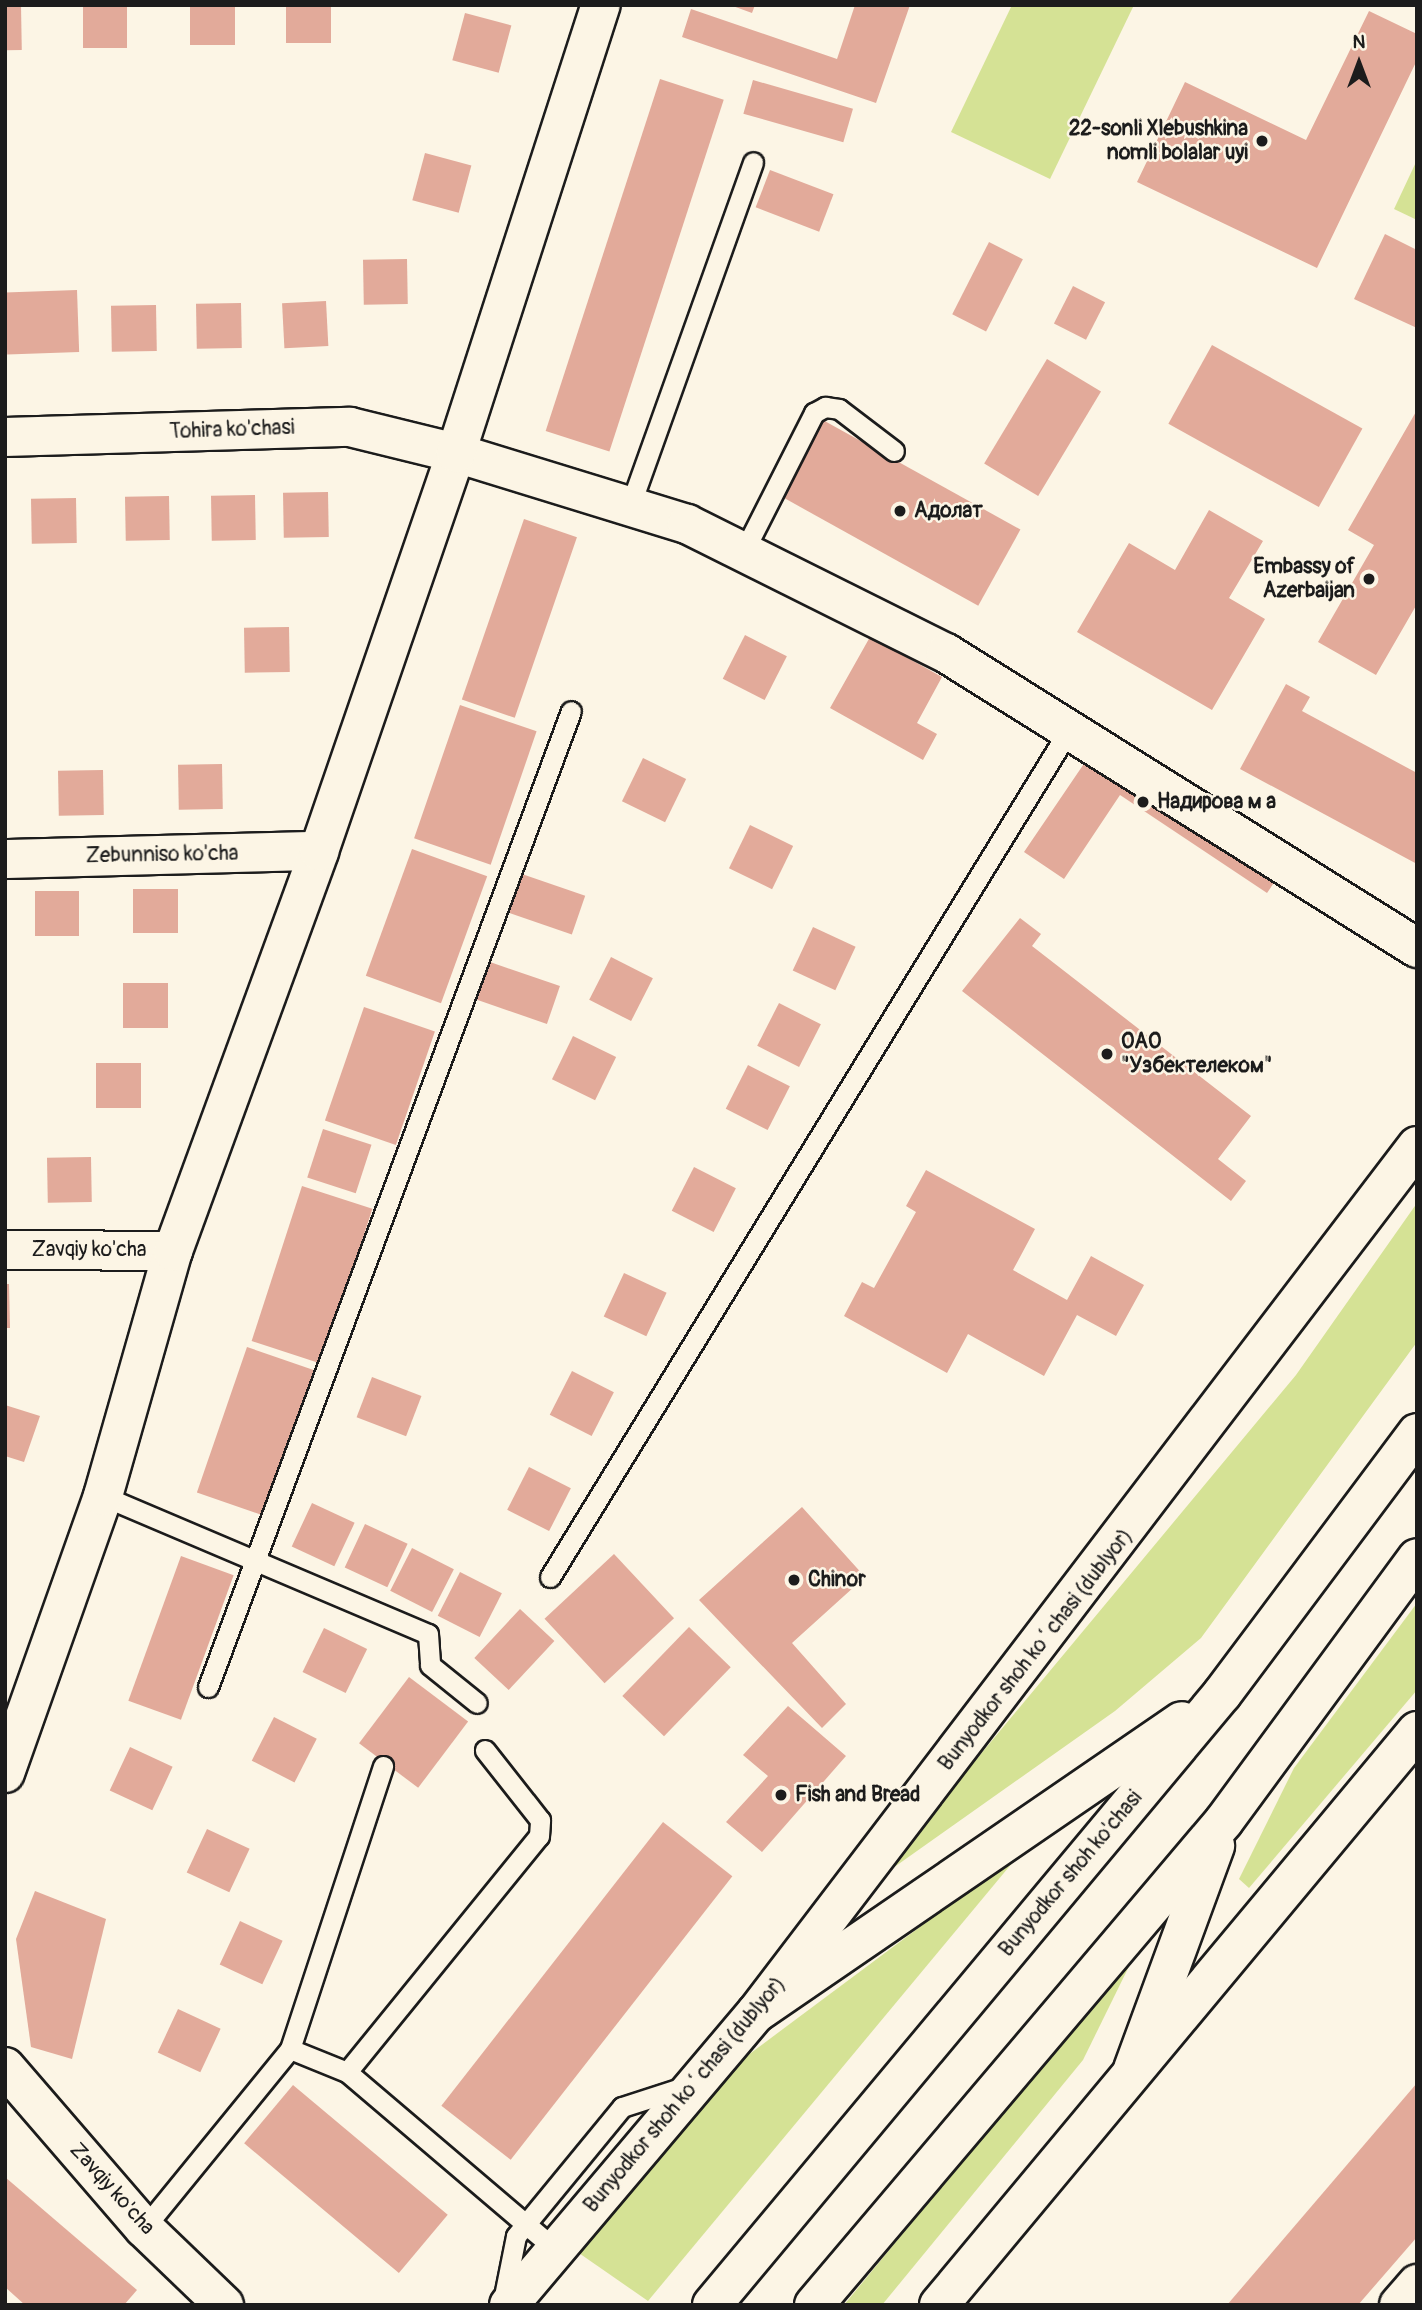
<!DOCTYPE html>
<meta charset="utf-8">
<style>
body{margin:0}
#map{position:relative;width:1422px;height:2310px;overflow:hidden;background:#fcf5e5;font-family:Pangolin,sans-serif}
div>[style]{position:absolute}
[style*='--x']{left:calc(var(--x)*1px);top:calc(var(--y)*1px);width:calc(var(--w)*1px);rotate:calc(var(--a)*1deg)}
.green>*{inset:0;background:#d5e295}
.building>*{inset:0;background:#e2aa9a;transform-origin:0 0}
.roads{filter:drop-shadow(2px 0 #1c1c1c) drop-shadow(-2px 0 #1c1c1c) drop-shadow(0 2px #1c1c1c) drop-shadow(0 -2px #1c1c1c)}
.service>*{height:19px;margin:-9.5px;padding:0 9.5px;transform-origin:9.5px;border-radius:9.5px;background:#fcf5e5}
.minor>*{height:38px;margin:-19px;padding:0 19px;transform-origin:19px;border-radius:19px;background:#fcf5e5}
.tertiary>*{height:38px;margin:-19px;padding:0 19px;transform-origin:19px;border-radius:19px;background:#fcf5e5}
.primary>*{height:38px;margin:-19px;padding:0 19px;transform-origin:19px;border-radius:19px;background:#fcf5e5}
.dots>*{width:19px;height:19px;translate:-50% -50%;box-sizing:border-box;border:4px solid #fcf5e5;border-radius:50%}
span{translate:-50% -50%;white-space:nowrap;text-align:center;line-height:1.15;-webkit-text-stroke:5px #fcf5e5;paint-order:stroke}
.poi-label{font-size:21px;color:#1c1c1c;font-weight:700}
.right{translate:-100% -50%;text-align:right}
.left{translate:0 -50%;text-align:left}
.street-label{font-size:21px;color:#1c1c1c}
.frame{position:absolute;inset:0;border:7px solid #1c1c1c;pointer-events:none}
.north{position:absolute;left:1324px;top:28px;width:70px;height:70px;-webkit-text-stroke:5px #fcf5e5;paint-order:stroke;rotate:0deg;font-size:19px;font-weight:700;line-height:28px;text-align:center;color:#1c1c1c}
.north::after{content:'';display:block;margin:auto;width:24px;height:32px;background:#1c1c1c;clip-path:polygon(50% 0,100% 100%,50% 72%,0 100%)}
</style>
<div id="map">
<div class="green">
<div style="clip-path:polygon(1012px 5px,1134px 5px,1050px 179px,951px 132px)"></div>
<div style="clip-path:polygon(1417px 160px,1417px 220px,1394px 209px)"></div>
<div style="clip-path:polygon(1417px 1203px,1417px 1342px,1201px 1638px,1115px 1711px,876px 1880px,1296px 1375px)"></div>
<div style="clip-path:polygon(1417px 1603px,1417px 1690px,1249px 1888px,1239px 1879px,1294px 1768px)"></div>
<div style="clip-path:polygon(1023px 1850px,648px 2301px,576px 2251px,720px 2076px)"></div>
<div style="clip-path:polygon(1139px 1946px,1083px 2060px,882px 2305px,844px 2305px)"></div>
</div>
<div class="building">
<div style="left:21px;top:5px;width:45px;height:16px;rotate:89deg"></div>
<div style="left:83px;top:5px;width:44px;height:43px"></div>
<div style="left:190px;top:5px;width:45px;height:40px"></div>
<div style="left:286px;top:5px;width:45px;height:38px"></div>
<div style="clip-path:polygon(730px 5px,755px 5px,752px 13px)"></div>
<div style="clip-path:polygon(855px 5px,910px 5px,876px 103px,682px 37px,691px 9px,837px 59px)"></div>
<div style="clip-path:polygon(1369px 11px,1417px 34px,1417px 60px,1317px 268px,1137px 182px,1185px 82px,1306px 140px)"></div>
<div style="left:465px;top:13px;width:48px;height:49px;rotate:15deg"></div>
<div style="left:660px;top:79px;width:67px;height:370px;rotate:18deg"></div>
<div style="left:753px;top:80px;width:104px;height:35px;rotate:16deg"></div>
<div style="left:425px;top:153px;width:48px;height:49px;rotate:15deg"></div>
<div style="left:770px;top:170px;width:68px;height:40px;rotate:21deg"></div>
<div style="clip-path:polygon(1385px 234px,1417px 250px,1417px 328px,1354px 299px)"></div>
<div style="left:989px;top:242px;width:38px;height:81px;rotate:27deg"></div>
<div style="left:407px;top:259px;width:45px;height:44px;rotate:89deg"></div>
<div style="left:1073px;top:286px;width:36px;height:42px;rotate:27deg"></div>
<div style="left:77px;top:290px;width:62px;height:72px;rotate:88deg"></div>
<div style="left:326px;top:301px;width:45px;height:44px;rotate:87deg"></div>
<div style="left:241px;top:303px;width:45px;height:45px;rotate:89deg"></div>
<div style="left:156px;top:305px;width:46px;height:45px;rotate:89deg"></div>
<div style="left:1212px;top:345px;width:172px;height:90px;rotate:29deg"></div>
<div style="left:1047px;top:359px;width:63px;height:122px;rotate:31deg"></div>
<div style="clip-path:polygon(1417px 410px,1417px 604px,1376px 675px,1318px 642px,1374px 545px,1348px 530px)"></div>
<div style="left:821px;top:419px;width:228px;height:87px;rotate:29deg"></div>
<div style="left:328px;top:492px;width:45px;height:45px;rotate:89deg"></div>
<div style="left:255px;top:495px;width:45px;height:44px;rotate:89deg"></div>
<div style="left:169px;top:496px;width:44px;height:44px;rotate:89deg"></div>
<div style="left:76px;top:498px;width:45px;height:45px;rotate:89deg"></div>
<div style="clip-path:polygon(1209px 510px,1263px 541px,1229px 598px,1265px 619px,1212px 710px,1077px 632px,1129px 543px,1175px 570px)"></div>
<div style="left:524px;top:519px;width:56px;height:191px;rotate:19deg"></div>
<div style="left:289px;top:627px;width:45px;height:45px;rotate:89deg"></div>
<div style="left:745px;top:635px;width:47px;height:49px;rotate:27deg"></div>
<div style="clip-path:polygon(870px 637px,942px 677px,917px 723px,937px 734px,923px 760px,830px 708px)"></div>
<div style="clip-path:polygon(1286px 684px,1310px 697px,1302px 711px,1417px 773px,1417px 864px,1240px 769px)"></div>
<div style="left:460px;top:705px;width:81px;height:141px;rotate:19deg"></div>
<div style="clip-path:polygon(1096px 746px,1282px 871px,1267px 893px,1120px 795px,1064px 879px,1024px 852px)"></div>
<div style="left:643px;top:758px;width:48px;height:48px;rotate:26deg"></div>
<div style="left:222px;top:764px;width:45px;height:44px;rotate:89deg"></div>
<div style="left:103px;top:770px;width:45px;height:45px;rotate:89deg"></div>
<div style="left:750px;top:825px;width:48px;height:48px;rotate:26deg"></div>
<div style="left:412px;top:849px;width:80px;height:135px;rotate:20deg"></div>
<div style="left:519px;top:873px;width:70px;height:41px;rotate:19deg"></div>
<div style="left:133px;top:889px;width:45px;height:44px"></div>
<div style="left:35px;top:891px;width:44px;height:45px"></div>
<div style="clip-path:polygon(1020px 918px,1041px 934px,1032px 946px,1251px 1116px,1218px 1159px,1246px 1181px,1231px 1201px,962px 991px)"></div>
<div style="left:813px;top:927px;width:47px;height:48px;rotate:25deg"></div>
<div style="left:611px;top:957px;width:47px;height:48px;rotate:27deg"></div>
<div style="left:490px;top:962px;width:74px;height:40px;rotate:19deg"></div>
<div style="left:168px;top:983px;width:45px;height:45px;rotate:90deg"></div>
<div style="left:779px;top:1003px;width:47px;height:48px;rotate:27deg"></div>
<div style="left:364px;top:1007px;width:75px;height:120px;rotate:19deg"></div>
<div style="left:573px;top:1036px;width:48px;height:48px;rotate:26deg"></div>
<div style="left:96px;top:1063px;width:45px;height:45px"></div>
<div style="left:748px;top:1065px;width:47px;height:49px;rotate:27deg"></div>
<div style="left:323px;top:1129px;width:51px;height:51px;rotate:18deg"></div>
<div style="left:91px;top:1157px;width:45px;height:44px;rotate:89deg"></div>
<div style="left:694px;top:1167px;width:47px;height:49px;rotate:27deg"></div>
<div style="clip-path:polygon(926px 1170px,1035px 1229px,1013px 1270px,1067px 1300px,1091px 1256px,1144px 1285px,1116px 1336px,1077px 1315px,1044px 1376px,968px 1334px,947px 1373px,844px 1316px,862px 1282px,874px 1288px,916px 1212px,906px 1206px)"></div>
<div style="left:302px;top:1186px;width:74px;height:163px;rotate:18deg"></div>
<div style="left:624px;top:1273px;width:47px;height:48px;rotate:25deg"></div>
<div style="clip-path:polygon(5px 1284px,9px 1284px,10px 1328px,5px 1328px)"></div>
<div style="left:247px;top:1347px;width:75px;height:154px;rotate:19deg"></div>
<div style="left:572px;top:1371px;width:47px;height:49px;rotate:27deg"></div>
<div style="left:372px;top:1377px;width:53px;height:43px;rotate:21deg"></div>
<div style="clip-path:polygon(5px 1405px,40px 1416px,24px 1462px,5px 1456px)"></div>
<div style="left:529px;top:1467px;width:47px;height:48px;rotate:27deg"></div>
<div style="left:312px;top:1503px;width:47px;height:48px;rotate:25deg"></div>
<div style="clip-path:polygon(802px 1507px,865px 1577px,792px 1643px,846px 1704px,822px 1728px,699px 1600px)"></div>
<div style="left:365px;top:1524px;width:47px;height:48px;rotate:25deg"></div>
<div style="left:412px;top:1548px;width:47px;height:48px;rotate:27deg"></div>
<div style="left:614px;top:1554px;width:88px;height:95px;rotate:47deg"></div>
<div style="left:181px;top:1556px;width:56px;height:154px;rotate:20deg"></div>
<div style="left:460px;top:1572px;width:47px;height:49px;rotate:27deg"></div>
<div style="left:520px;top:1609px;width:47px;height:67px;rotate:43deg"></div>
<div style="left:689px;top:1627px;width:58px;height:96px;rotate:44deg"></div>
<div style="left:324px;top:1628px;width:48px;height:49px;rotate:26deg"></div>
<div style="left:409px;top:1677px;width:74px;height:83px;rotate:37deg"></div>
<div style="clip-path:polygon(788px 1706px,846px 1756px,762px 1852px,726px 1822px,768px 1776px,743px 1755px)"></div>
<div style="left:274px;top:1717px;width:48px;height:49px;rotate:27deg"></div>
<div style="left:130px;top:1747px;width:47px;height:48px;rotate:25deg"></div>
<div style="left:663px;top:1822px;width:88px;height:360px;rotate:38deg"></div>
<div style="left:207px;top:1829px;width:47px;height:48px;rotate:25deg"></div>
<div style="clip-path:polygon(35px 1891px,106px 1919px,72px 2059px,31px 2047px,16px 1939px)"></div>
<div style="left:240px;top:1921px;width:47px;height:48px;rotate:25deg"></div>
<div style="left:178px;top:2009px;width:47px;height:48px;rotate:25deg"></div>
<div style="clip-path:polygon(1417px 2083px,1417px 2237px,1358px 2305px,1227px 2305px)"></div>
<div style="left:293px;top:2085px;width:202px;height:76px;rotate:40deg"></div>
<div style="clip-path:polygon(5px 2177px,137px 2290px,124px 2305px,25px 2305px,5px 2287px)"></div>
</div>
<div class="roads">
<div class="service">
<div style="--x:630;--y:506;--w:365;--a:-70.3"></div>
<div style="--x:745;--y:549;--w:153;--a:-63.1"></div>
<div style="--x:814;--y:413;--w:13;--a:-29"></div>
<div style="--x:825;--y:407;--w:14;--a:8"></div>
<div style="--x:839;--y:409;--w:69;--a:37.4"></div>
<div style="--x:103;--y:1496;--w:353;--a:23"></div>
<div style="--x:428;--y:1634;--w:31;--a:86"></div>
<div style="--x:430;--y:1665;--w:60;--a:39"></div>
<div style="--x:550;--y:1577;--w:996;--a:-58.51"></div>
<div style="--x:208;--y:1687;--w:1041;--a:-69.6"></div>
<div style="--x:290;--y:2049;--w:61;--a:22"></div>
<div style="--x:347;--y:2072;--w:275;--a:40.4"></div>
<div style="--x:347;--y:2072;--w:304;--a:-50.9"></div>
<div style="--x:539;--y:1836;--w:16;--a:-86"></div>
<div style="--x:540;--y:1820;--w:89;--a:-128.2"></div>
<div style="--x:144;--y:2228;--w:231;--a:-50.8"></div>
<div style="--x:290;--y:2049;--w:298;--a:-71.8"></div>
<div style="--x:503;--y:2301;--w:66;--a:-78.7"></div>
<div style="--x:516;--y:2236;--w:167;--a:-50.6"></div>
<div style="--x:622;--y:2107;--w:68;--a:-17.9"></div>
</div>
<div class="minor">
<div style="--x:5;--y:437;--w:345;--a:-1.7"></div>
<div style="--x:350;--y:427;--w:109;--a:13.8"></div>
<div style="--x:456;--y:453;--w:242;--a:17.1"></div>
<div style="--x:687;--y:524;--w:289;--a:26.5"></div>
<div style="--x:946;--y:653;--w:556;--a:32.06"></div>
<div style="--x:5;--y:859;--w:314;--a:-1.5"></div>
<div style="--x:5;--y:1250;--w:168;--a:0.3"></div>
<div style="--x:5;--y:1773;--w:294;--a:-70.5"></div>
<div style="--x:103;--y:1496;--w:255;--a:-74.1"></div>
<div style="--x:173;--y:1251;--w:426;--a:-69.9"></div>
<div style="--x:319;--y:851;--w:421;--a:-71"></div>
<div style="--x:456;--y:453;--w:471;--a:-72.1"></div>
<div style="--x:5;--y:2067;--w:213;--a:49.2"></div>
<div style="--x:144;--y:2228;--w:111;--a:43.9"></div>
<div style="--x:1399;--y:2305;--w:28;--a:-49"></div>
</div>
<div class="tertiary">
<div style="--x:509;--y:2305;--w:382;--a:-49.8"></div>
<div style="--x:756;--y:2013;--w:1090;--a:-52.68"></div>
<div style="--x:939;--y:2305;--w:747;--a:-50.21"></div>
</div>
<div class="primary">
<div style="--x:756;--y:2013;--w:516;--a:-34.43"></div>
<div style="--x:1133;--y:2069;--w:238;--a:-69.8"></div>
<div style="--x:712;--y:2305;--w:796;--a:-50.15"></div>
<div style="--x:1222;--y:1694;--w:326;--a:-53.2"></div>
<div style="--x:814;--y:2305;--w:634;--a:-49.73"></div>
<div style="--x:1224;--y:1821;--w:326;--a:-53.7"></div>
</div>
</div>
<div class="dots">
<div style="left:1262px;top:141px;background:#1c1c1c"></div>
<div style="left:900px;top:511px;background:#1c1c1c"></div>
<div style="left:1369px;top:579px;background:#1c1c1c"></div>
<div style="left:1143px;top:802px;background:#1c1c1c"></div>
<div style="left:1107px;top:1054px;background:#1c1c1c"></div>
<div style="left:794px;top:1580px;background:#1c1c1c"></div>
<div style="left:781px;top:1795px;background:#1c1c1c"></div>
</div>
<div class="poi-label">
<span class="right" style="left:1248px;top:141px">22-sonli Xlebushkina<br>nomli bolalar uyi</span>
<span class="left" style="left:914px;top:511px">Адолат</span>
<span class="right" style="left:1355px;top:579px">Embassy of<br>Azerbaijan</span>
<span class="left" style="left:1157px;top:802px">Надирова м а</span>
<span class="left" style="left:1121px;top:1054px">ОАО<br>"Узбектелеком"</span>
<span class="left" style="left:808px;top:1580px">Chinor</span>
<span class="left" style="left:795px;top:1795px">Fish and Bread</span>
</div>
<div class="street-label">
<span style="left:232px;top:430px;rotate:-2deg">Tohira ko'chasi</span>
<span style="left:162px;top:855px;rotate:-1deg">Zebunniso ko'cha</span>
<span style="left:89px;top:1250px">Zavqiy ko'cha</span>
<span style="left:1036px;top:1650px;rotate:-52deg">Bunyodkor shoh koʻchasi (dublyor)</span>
<span style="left:1071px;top:1874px;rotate:-50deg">Bunyodkor shoh ko'chasi</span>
<span style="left:685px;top:2095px;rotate:-50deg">Bunyodkor shoh koʻchasi (dublyor)</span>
<span style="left:112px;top:2189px;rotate:48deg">Zavqiy ko'cha</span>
</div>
<div class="frame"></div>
<div class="north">N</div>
</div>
